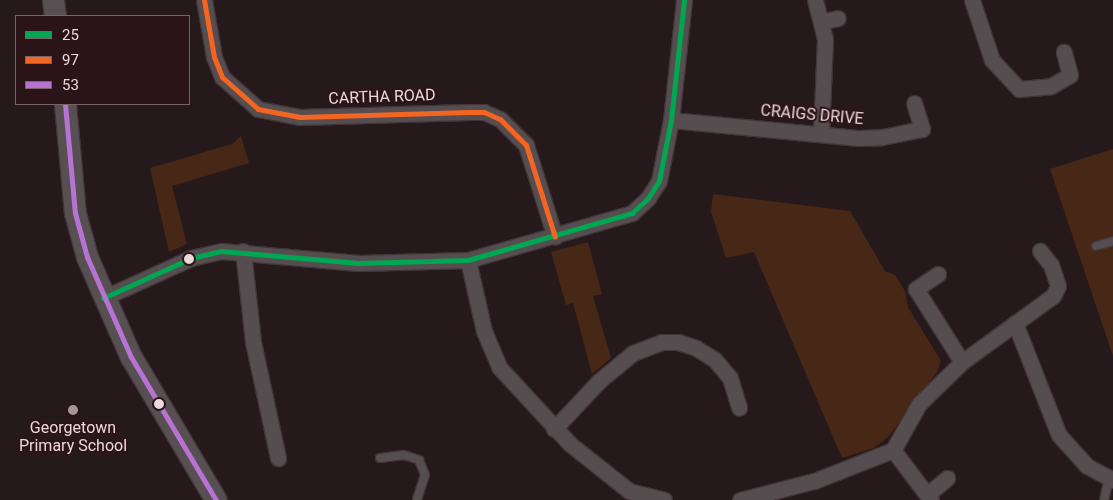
<!DOCTYPE html>
<style>
body{margin:0}
#map{position:relative;width:1113px;height:500px;overflow:hidden;background:#26191c;font-family:Roboto,sans-serif}
div>[style]{position:absolute}
[style*='--x']{left:calc(var(--x)*1px);top:calc(var(--y)*1px);width:calc(var(--w)*1px);rotate:calc(var(--a)*1deg)}
.green>*{inset:0;background:#472716}
.roads{filter:drop-shadow(1px 0 #413538) drop-shadow(-1px 0 #413538) drop-shadow(0 1px #413538) drop-shadow(0 -1px #413538)}
.lane>*{height:8px;margin:-4px;padding:0 4px;transform-origin:4px;border-radius:4px;background:#554d50}
.street>*{height:15px;margin:-7.5px;padding:0 7.5px;transform-origin:7.5px;border-radius:7.5px;background:#554d50}
.secondary>*{height:21px;margin:-10.5px;padding:0 10.5px;transform-origin:10.5px;border-radius:10.5px;background:#584f52}
.bus-1>*{height:5px;margin:-2.5px;padding:0 2.5px;transform-origin:2.5px;border-radius:2.5px;background:#00a651}
.bus-2>*{height:5px;margin:-2.5px;padding:0 2.5px;transform-origin:2.5px;border-radius:2.5px;background:#f26522}
.bus-3>*{height:5px;margin:-2.5px;padding:0 2.5px;transform-origin:2.5px;border-radius:2.5px;background:#b673d3}
.dots>*{width:14px;height:14px;translate:-50% -50%;box-sizing:border-box;border:2px solid #2b1418;border-radius:50%}
span{translate:-50% -50%;white-space:nowrap;text-align:center;line-height:1.15;-webkit-text-stroke:4px #2b1418;paint-order:stroke}
.street-label{font-size:16px;color:#ebd9db}
.poi-label{font-size:16px;color:#ebd9db}
.legend{position:absolute;left:15px;top:15px;width:175px;height:90px;box-sizing:border-box;background:#2b1418;border:1px solid #786366;margin:0;padding:6px 9px;list-style:none;font-size:15px;color:#ebd9db}
.legend li{display:flex;align-items:center;gap:10px;height:25px}
.legend b{width:25px;border:1px solid #786366}
</style>
<div id="map">
<div class="green">
<div style="clip-path:polygon(241px 136px,249px 163px,172px 186px,187px 244px,169px 252px,150px 168px,232px 144px)"></div>
<div style="clip-path:polygon(1113px 149px,1113px 356px,1050px 169px)"></div>
<div style="clip-path:polygon(713px 194px,850px 211px,885px 271px,895px 275px,905px 291px,908px 307px,941px 361px,937px 372px,888px 437px,874px 448px,842px 458px,754px 252px,726px 258px,711px 212px)"></div>
<div style="clip-path:polygon(588px 242px,602px 294px,593px 296px,611px 358px,592px 374px,573px 303px,566px 305px,551px 252px)"></div>
</div>
<div class="roads">
<div class="lane">
<div style="--x:1096;--y:246;--w:18;--a:-16"></div>
<div style="--x:380;--y:458;--w:24;--a:-7"></div>
<div style="--x:404;--y:455;--w:16;--a:18"></div>
<div style="--x:419;--y:460;--w:16;--a:68"></div>
<div style="--x:425;--y:475;--w:26;--a:108"></div>
<div style="--x:1104;--y:500;--w:22;--a:-77"></div>
</div>
<div class="street">
<div style="--x:204;--y:0;--w:58;--a:80"></div>
<div style="--x:214;--y:57;--w:22;--a:68"></div>
<div style="--x:222;--y:77;--w:48;--a:41.6"></div>
<div style="--x:258;--y:109;--w:43;--a:10.8"></div>
<div style="--x:300;--y:117;--w:168;--a:-1.7"></div>
<div style="--x:468;--y:112;--w:16;--a:0"></div>
<div style="--x:484;--y:112;--w:17;--a:24"></div>
<div style="--x:500;--y:119;--w:37;--a:45"></div>
<div style="--x:526;--y:145;--w:96;--a:72.5"></div>
<div style="--x:815;--y:0;--w:40;--a:75.6"></div>
<div style="--x:825;--y:39;--w:94;--a:92.4"></div>
<div style="--x:972;--y:0;--w:63;--a:71.6"></div>
<div style="--x:992;--y:60;--w:40;--a:47"></div>
<div style="--x:1019;--y:89;--w:32;--a:-5"></div>
<div style="--x:1051;--y:86;--w:22;--a:-30"></div>
<div style="--x:1070;--y:75;--w:24;--a:-105"></div>
<div style="--x:821;--y:22;--w:17;--a:-13"></div>
<div style="--x:671;--y:120;--w:189;--a:5.5"></div>
<div style="--x:859;--y:138;--w:23;--a:-2"></div>
<div style="--x:882;--y:137;--w:41;--a:-11.3"></div>
<div style="--x:922;--y:129;--w:27;--a:-107"></div>
<div style="--x:243;--y:251;--w:92;--a:83.7"></div>
<div style="--x:253;--y:342;--w:119;--a:77.8"></div>
<div style="--x:468;--y:260;--w:73;--a:77.3"></div>
<div style="--x:484;--y:331;--w:39;--a:67"></div>
<div style="--x:499;--y:367;--w:105;--a:47.3"></div>
<div style="--x:570;--y:444;--w:75;--a:38.5"></div>
<div style="--x:629;--y:491;--w:36;--a:14"></div>
<div style="--x:938;--y:274;--w:27;--a:146"></div>
<div style="--x:916;--y:289;--w:86;--a:57.8"></div>
<div style="--x:103;--y:298;--w:97;--a:-24.4"></div>
<div style="--x:191;--y:258;--w:31;--a:-13"></div>
<div style="--x:221;--y:251;--w:138;--a:5"></div>
<div style="--x:358;--y:263;--w:110;--a:-1.6"></div>
<div style="--x:468;--y:260;--w:171;--a:-16"></div>
<div style="--x:632;--y:213;--w:22;--a:-43"></div>
<div style="--x:648;--y:198;--w:20;--a:-57"></div>
<div style="--x:659;--y:181;--w:62;--a:-78.9"></div>
<div style="--x:671;--y:120;--w:121;--a:-83.8"></div>
<div style="--x:1015;--y:323;--w:120;--a:68.6"></div>
<div style="--x:1059;--y:435;--w:42;--a:47.9"></div>
<div style="--x:1087;--y:466;--w:30;--a:28"></div>
<div style="--x:554;--y:429;--w:66;--a:-46.8"></div>
<div style="--x:599;--y:381;--w:44;--a:-39.5"></div>
<div style="--x:633;--y:353;--w:30;--a:-21"></div>
<div style="--x:661;--y:342;--w:17;--a:0"></div>
<div style="--x:678;--y:342;--w:19;--a:18"></div>
<div style="--x:696;--y:348;--w:22;--a:32"></div>
<div style="--x:715;--y:360;--w:23;--a:50"></div>
<div style="--x:730;--y:378;--w:31;--a:73"></div>
<div style="--x:893;--y:450;--w:63;--a:52.8"></div>
<div style="--x:928;--y:494;--w:25;--a:-40"></div>
<div style="--x:740;--y:500;--w:76;--a:-14.4"></div>
<div style="--x:814;--y:481;--w:85;--a:-21.4"></div>
<div style="--x:893;--y:450;--w:53;--a:-60.5"></div>
<div style="--x:919;--y:404;--w:60;--a:-44.3"></div>
<div style="--x:962;--y:362;--w:112;--a:-36"></div>
<div style="--x:1053;--y:296;--w:11;--a:-63"></div>
<div style="--x:1058;--y:286;--w:22;--a:-108"></div>
<div style="--x:1051;--y:265;--w:18;--a:-128"></div>
</div>
<div class="secondary">
<div style="--x:53;--y:0;--w:16;--a:83"></div>
<div style="--x:65;--y:104;--w:109;--a:84.8"></div>
<div style="--x:75;--y:213;--w:46;--a:74.7"></div>
<div style="--x:87;--y:257;--w:109;--a:66.3"></div>
<div style="--x:131;--y:357;--w:166;--a:59.3"></div>
</div>
</div>
<div class="bus-1">
<div style="--x:103;--y:298;--w:97;--a:-24.4"></div>
<div style="--x:191;--y:258;--w:31;--a:-13"></div>
<div style="--x:221;--y:251;--w:138;--a:5"></div>
<div style="--x:358;--y:263;--w:110;--a:-1.6"></div>
<div style="--x:468;--y:260;--w:171;--a:-16"></div>
<div style="--x:632;--y:213;--w:22;--a:-43"></div>
<div style="--x:648;--y:198;--w:20;--a:-57"></div>
<div style="--x:659;--y:181;--w:62;--a:-78.9"></div>
<div style="--x:671;--y:120;--w:121;--a:-83.8"></div>
</div>
<div class="bus-2">
<div style="--x:204;--y:0;--w:58;--a:80"></div>
<div style="--x:214;--y:57;--w:22;--a:68"></div>
<div style="--x:222;--y:77;--w:48;--a:41.6"></div>
<div style="--x:258;--y:109;--w:43;--a:10.8"></div>
<div style="--x:300;--y:117;--w:168;--a:-1.7"></div>
<div style="--x:468;--y:112;--w:16;--a:0"></div>
<div style="--x:484;--y:112;--w:17;--a:24"></div>
<div style="--x:500;--y:119;--w:37;--a:45"></div>
<div style="--x:526;--y:145;--w:96;--a:72.5"></div>
</div>
<div class="bus-3">
<div style="--x:65;--y:104;--w:109;--a:84.8"></div>
<div style="--x:75;--y:213;--w:46;--a:74.7"></div>
<div style="--x:87;--y:257;--w:109;--a:66.3"></div>
<div style="--x:131;--y:357;--w:166;--a:59.3"></div>
</div>
<div class="dots">
<div style="left:189px;top:259px;background:#ebd9db"></div>
<div style="left:159px;top:404px;background:#ebd9db"></div>
<div style="left:73px;top:410px;background:#a69698"></div>
</div>
<div class="street-label">
<span style="left:382px;top:97px;rotate:-2deg">CARTHA ROAD</span>
<span style="left:812px;top:115px;rotate:5deg">CRAIGS DRIVE</span>
</div>
<div class="poi-label">
<span style="left:73px;top:437px">Georgetown<br>Primary School</span>
</div>
<ul class="legend">
<li><b style="height:6px;background:#00a651"></b>25</li>
<li><b style="height:6px;background:#f26522"></b>97</li>
<li><b style="height:6px;background:#b673d3"></b>53</li>
</ul>
</div>
